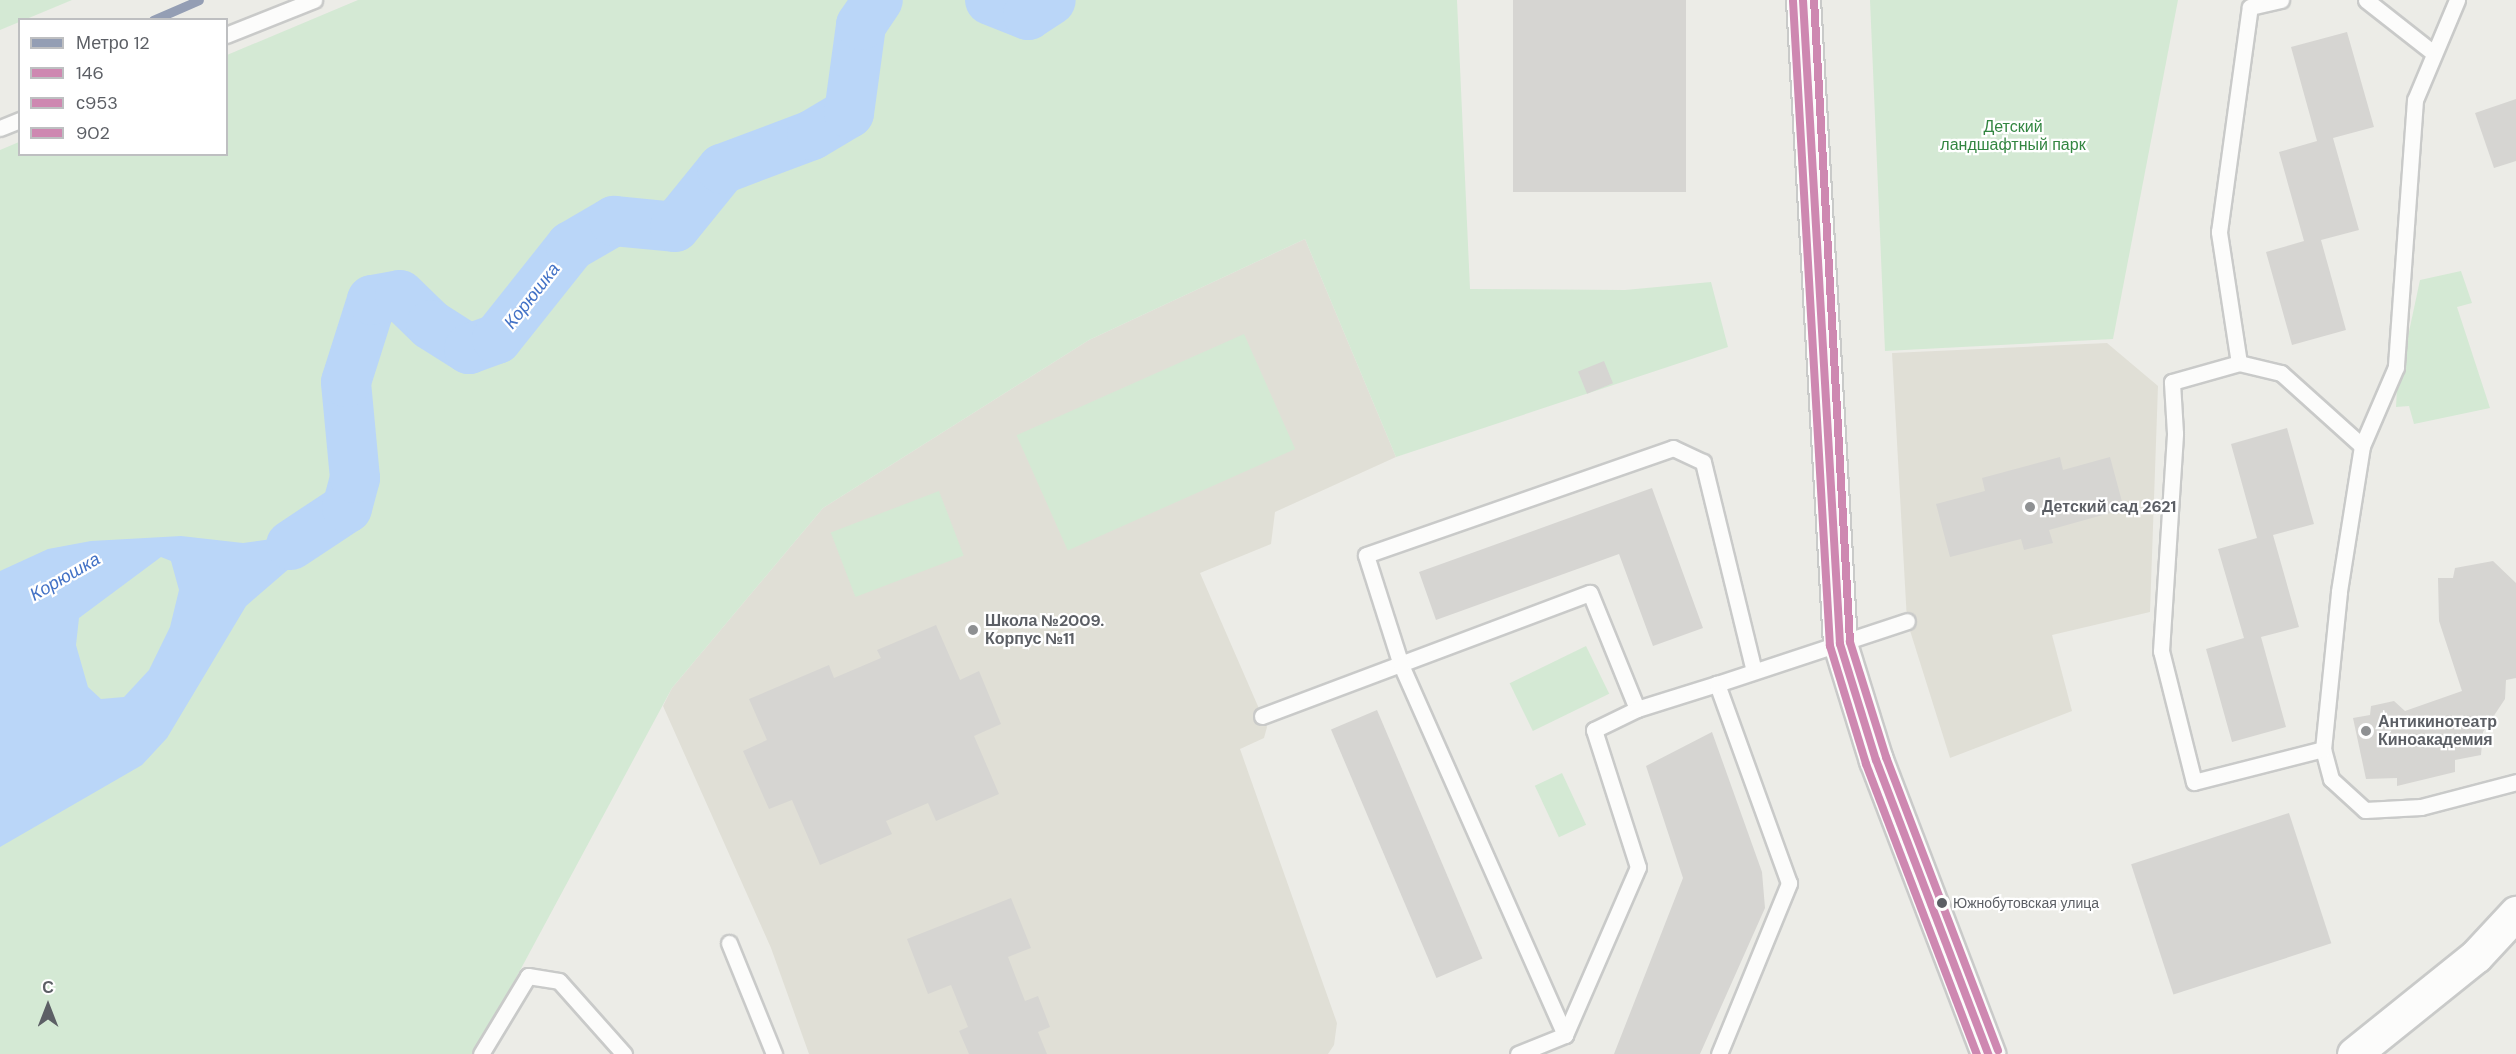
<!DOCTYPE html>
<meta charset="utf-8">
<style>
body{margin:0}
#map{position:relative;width:2516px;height:1054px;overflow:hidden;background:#ecece7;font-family:"DM Sans",sans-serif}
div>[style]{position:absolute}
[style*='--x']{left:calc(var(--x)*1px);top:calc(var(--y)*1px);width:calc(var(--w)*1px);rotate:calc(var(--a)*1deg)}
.education>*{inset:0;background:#e0dfd6}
.green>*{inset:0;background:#d4e9d4;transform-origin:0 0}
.water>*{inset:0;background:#bad6f8}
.river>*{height:50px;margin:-25px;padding:0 25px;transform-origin:25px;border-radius:25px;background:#bad6f8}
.building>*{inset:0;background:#d6d5d2;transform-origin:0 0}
.roads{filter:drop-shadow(2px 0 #c9cac9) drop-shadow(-2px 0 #c9cac9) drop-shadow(0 2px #c9cac9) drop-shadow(0 -2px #c9cac9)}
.lane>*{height:15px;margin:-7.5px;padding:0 7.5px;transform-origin:7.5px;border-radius:7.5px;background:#fcfcfb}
.secondary>*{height:33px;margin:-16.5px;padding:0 16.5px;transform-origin:16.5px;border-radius:16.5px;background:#fcfcfb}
.bus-1>*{height:8px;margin:-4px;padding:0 4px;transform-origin:4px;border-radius:4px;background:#ce88b1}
.bus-2>*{height:8px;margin:-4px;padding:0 4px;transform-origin:4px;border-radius:4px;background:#ce88b1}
.bus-3>*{height:8px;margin:-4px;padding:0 4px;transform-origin:4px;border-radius:4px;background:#ce88b1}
.metro-1>*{height:9px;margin:-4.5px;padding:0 4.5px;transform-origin:4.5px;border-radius:4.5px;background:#949eb4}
.dots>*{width:16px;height:16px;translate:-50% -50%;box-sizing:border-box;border:3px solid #fff;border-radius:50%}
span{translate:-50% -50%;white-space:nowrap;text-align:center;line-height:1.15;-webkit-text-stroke:4.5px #fff;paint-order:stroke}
.bus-label{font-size:14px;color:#5c5f65}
.left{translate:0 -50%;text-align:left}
.park-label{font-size:16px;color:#338641}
.poi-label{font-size:16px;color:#5c5f65;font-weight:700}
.water-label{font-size:18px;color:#4372c6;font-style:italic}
.legend{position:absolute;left:18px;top:18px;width:210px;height:138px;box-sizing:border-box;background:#fff;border:2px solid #bebfc1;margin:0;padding:8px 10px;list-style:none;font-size:18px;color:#5c5f65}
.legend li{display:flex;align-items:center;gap:12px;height:30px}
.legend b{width:30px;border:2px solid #bebfc1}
.north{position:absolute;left:18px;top:976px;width:60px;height:60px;-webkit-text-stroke:4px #fff;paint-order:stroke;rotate:0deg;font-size:16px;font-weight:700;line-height:24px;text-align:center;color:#5c5f65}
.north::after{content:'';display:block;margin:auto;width:21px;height:27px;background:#5c5f65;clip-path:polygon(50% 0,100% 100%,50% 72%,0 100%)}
</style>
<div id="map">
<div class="education">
<div style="clip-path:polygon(1305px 239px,1396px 457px,1275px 512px,1271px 544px,1200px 573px,1267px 727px,1264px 738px,1240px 749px,1337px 1023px,1334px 1045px,1328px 1054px,809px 1054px,771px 948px,663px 706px,672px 688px,823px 508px,1089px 340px)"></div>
<div style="clip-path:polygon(2107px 343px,2158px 386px,2150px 612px,2052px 635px,2072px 711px,1950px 758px,1907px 621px,1892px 353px)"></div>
</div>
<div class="green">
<div style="clip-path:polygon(0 0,72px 0,0 30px)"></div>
<div style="clip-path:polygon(358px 0,1457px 0,1470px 289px,1625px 290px,1711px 282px,1728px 347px,1396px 457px,1305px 239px,1089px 340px,823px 508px,672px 688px,475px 1054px,0 1054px,0 150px,19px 142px,20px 154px,226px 154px,227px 55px)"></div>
<div style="clip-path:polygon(1870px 0,2178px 0,2113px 339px,1885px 351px)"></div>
<div style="clip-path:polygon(2461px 271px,2472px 303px,2457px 307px,2490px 408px,2414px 424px,2409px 406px,2396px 407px,2397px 388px,2420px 280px)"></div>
<div style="left:1244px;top:334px;width:126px;height:249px;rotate:66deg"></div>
<div style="left:939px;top:491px;width:69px;height:116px;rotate:69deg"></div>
<div style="left:1586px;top:646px;width:53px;height:85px;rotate:64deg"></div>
<div style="left:1562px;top:773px;width:57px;height:30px;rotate:65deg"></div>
</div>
<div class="water">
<div style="clip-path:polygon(evenodd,347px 508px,349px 517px,246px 606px,167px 738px,142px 765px,0 847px,0 571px,48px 549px,91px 541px,181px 536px,243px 543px,293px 536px,347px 508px,161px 557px,171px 561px,179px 590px,170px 627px,149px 670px,124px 697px,101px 699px,88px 687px,76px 645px,79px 618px,161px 557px)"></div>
</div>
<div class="river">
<div style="--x:990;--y:0;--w:41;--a:21.5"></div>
<div style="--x:1028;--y:15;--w:27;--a:-33"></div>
<div style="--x:291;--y:545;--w:67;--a:-33.5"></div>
<div style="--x:347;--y:508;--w:31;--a:-75"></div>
<div style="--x:355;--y:478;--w:96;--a:-95.4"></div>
<div style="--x:346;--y:382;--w:86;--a:-72.4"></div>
<div style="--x:372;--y:300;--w:28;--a:-10"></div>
<div style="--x:400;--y:295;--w:43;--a:44.1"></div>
<div style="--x:431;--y:325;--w:45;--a:32.3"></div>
<div style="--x:469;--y:349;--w:30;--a:-20"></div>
<div style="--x:497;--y:339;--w:119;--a:-51.5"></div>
<div style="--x:571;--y:246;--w:50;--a:-30.2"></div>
<div style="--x:614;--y:221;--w:61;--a:5.6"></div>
<div style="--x:675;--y:227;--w:75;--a:-51"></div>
<div style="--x:722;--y:169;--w:96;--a:-20.7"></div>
<div style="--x:812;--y:135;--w:43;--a:-30.7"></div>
<div style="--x:849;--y:113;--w:89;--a:-82.2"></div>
<div style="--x:861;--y:25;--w:30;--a:-56"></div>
</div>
<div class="building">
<div style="left:1513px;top:0;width:173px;height:192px"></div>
<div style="clip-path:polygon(2347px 32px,2374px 127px,2333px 138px,2359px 230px,2321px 240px,2346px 330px,2292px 345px,2266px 252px,2304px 241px,2279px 152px,2317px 141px,2291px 47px)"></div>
<div style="clip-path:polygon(2516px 99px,2516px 161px,2494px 168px,2475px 113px)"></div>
<div style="left:1604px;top:361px;width:24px;height:28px;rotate:68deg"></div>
<div style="clip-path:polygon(2287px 428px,2314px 524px,2273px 535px,2299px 627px,2261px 637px,2286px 727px,2232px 742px,2206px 649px,2244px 638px,2218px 549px,2257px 538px,2231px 444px)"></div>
<div style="clip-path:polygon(2060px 457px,2063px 470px,2110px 457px,2124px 509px,2049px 530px,2053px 543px,2024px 550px,2021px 539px,1950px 557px,1936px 504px,1985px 491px,1982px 478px)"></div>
<div style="clip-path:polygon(1652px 488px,1703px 628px,1653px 646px,1619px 554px,1436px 620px,1419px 572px)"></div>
<div style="clip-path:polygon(2493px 561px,2516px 583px,2516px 678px,2506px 680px,2505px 699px,2483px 732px,2481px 755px,2455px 760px,2455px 772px,2397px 786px,2397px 778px,2366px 779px,2353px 718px,2370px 715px,2371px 706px,2394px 701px,2405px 711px,2462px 691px,2439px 621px,2438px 578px,2453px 578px,2455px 568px)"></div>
<div style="clip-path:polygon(936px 625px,960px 680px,979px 671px,1001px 724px,974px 736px,999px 794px,936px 821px,928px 803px,886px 821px,892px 834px,820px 865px,792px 800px,769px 809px,743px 751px,767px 740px,749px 699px,829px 665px,834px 678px,881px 658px,877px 650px)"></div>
<div style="left:1377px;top:710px;width:270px;height:50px;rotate:67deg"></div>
<div style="clip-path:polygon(1712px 732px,1762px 872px,1765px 908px,1700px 1054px,1614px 1054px,1683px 878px,1646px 766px)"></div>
<div style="left:2289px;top:813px;width:137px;height:166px;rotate:72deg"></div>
<div style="clip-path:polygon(1011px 898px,1031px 948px,1008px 957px,1025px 1001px,1038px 996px,1050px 1027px,1038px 1032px,1047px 1054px,969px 1054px,959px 1031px,968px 1027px,951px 985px,928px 994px,907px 939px)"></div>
</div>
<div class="roads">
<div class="lane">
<div style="--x:2366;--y:0;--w:84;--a:38.2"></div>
<div style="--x:2457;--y:0;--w:108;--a:112.8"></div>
<div style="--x:2415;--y:100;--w:268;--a:94.1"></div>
<div style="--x:2396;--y:367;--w:86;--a:113.3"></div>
<div style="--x:2362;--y:446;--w:148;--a:99"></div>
<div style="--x:2339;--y:592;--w:158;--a:95.8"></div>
<div style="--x:2323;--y:749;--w:31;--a:75"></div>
<div style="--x:2331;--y:779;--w:46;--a:42.4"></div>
<div style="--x:2365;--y:810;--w:56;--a:-3.1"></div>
<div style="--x:2421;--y:807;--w:98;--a:-14.7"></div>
<div style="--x:226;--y:35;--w:95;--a:-21.7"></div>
<div style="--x:0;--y:128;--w:22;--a:-22"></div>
<div style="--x:2239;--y:363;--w:133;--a:-98.7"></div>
<div style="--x:2219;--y:232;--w:227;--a:-82.2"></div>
<div style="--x:2250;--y:7;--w:32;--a:-13"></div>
<div style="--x:1262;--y:716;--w:350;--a:-20.6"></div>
<div style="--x:1590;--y:593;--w:125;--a:67.9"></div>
<div style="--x:2323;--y:749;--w:133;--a:165.7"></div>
<div style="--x:2194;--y:782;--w:135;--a:-104.1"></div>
<div style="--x:2161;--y:651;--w:218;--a:-86.3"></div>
<div style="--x:2175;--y:433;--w:51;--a:-93.4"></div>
<div style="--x:2172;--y:382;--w:70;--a:-15.8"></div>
<div style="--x:2239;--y:363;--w:43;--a:13.4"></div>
<div style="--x:2281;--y:373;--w:109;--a:42"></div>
<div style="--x:729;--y:943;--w:120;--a:67.9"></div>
<div style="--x:1565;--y:1035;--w:405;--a:-113.9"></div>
<div style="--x:1401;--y:665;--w:115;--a:-107.7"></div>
<div style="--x:1366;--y:555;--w:325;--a:-19.2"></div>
<div style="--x:1673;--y:448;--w:33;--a:25"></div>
<div style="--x:1703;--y:462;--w:215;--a:76.3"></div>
<div style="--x:481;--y:1054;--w:91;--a:-58.9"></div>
<div style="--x:528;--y:976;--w:31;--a:9"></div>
<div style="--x:559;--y:981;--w:98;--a:48.3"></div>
<div style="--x:1518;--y:1054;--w:51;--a:-22"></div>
<div style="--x:1565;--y:1035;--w:183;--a:-66.5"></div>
<div style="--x:1638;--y:867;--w:144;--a:-107.8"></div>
<div style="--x:1594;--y:730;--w:48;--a:-26"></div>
<div style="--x:1637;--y:709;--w:84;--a:-17.4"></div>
<div style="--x:1719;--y:1054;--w:185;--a:-67.7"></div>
<div style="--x:1789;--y:883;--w:212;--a:-109.9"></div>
<div style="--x:1717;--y:684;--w:200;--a:-18.3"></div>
</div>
<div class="secondary">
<div style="--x:1803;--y:0;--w:645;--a:86.71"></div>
<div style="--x:1840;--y:644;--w:121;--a:72.8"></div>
<div style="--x:1876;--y:760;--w:315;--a:69.1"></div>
<div style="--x:2354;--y:1054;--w:156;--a:-38.8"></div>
<div style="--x:2476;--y:956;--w:59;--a:-47.1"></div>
</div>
</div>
<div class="bus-1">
<div style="--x:1803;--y:0;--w:645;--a:86.71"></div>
<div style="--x:1840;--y:644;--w:121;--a:72.8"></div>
<div style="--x:1876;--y:760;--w:315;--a:69.1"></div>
</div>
<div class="bus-2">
<div style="--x:1793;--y:1;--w:646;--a:86.72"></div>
<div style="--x:1830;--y:646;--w:123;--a:73"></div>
<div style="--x:1866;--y:764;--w:311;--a:69.1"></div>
</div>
<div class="bus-3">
<div style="--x:1814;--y:0;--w:643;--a:86.79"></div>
<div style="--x:1850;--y:642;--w:121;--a:72.6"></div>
<div style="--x:1886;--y:757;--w:314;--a:69.1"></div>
</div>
<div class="metro-1">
<div style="--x:153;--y:20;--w:50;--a:-23.5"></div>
</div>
<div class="dots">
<div style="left:2030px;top:507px;background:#8e9092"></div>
<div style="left:973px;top:630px;background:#8e9092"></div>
<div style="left:2366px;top:731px;background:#8e9092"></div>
<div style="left:1942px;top:903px;background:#5c5f65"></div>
</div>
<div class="bus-label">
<span class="left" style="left:1953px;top:903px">Южнобутовская улица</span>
</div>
<div class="park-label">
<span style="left:2013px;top:136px">Детский<br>ландшафтный парк</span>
</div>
<div class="poi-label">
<span class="left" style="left:2042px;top:507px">Детский сад 2621</span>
<span class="left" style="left:985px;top:630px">Школа №2009.<br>Корпус №11</span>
<span class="left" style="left:2378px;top:731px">Антикинотеатр<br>Киноакадемия</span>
</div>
<div class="water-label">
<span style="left:532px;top:296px;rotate:-52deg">Корюшка</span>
<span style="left:65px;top:577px;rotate:-30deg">Корюшка</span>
</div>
<ul class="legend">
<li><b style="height:8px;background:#949eb4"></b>Метро 12</li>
<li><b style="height:8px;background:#ce88b1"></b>146</li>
<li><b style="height:8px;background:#ce88b1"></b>с953</li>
<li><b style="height:8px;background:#ce88b1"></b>902</li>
</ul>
<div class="north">С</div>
</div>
